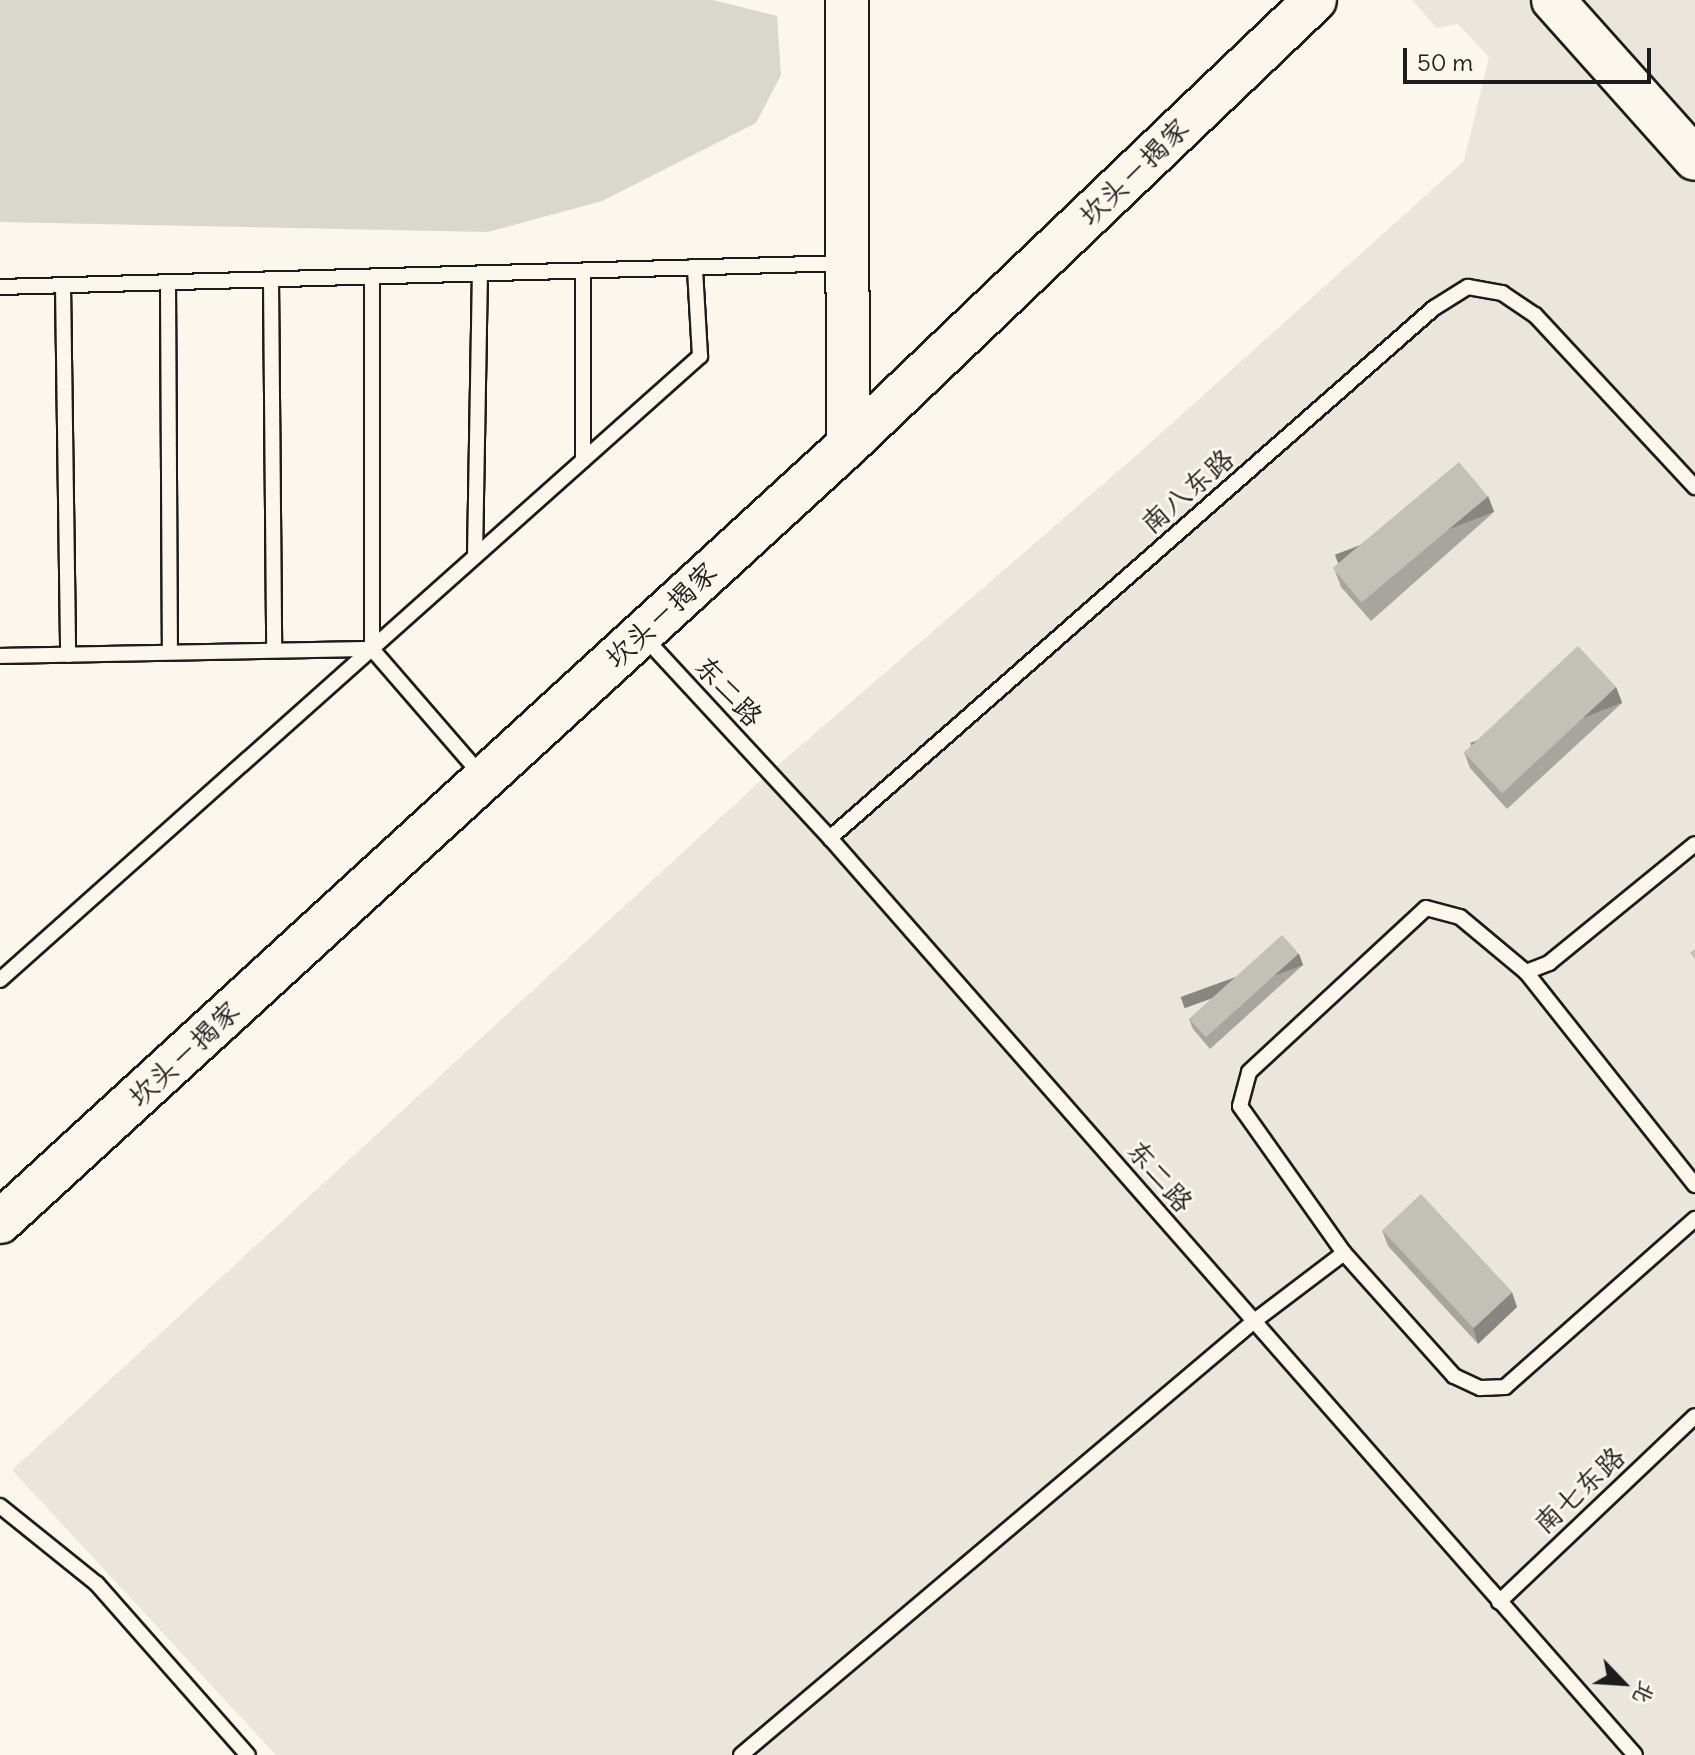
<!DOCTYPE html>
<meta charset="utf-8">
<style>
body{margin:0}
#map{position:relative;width:1695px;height:1755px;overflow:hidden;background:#fbf7ec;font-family:Delius,"LXGW WenKai TC",sans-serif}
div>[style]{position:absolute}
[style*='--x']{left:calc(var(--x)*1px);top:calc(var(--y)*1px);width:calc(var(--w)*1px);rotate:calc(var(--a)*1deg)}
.built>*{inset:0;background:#eae6dc}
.green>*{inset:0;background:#dad7ce}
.roads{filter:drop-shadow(2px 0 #1c1c1c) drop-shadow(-2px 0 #1c1c1c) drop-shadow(0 2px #1c1c1c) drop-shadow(0 -2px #1c1c1c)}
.service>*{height:14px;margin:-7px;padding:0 7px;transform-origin:7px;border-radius:7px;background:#fbf7ec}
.primary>*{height:42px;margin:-21px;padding:0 21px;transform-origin:21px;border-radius:21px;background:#fbf7ec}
.wall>*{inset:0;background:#a8a59e}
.shaded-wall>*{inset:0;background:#888681;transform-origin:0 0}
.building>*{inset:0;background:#c3c0b8;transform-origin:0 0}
span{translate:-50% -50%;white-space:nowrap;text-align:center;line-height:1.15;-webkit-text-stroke:6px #fbf7ec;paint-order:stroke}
.street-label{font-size:28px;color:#1c1c1c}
.north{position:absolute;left:1583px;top:1643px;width:80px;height:80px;-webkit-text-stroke:6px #fbf7ec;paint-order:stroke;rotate:115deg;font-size:22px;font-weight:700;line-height:32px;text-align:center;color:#1c1c1c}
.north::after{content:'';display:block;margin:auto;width:28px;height:36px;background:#1c1c1c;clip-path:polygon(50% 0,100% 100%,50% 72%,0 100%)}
.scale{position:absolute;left:1403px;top:48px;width:248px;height:36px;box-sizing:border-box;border:4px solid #1c1c1c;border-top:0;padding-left:10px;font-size:24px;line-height:28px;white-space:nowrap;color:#1c1c1c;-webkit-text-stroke:6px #fbf7ec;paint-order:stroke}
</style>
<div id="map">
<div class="built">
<div style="clip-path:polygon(1412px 0,1695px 0,1695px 1755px,276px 1755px,12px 1470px,769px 773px,1139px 453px,1464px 161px,1489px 57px,1458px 24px,1437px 28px)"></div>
</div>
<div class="green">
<div style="clip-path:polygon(0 0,713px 0,777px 16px,781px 75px,756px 123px,602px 201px,488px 232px,0 222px)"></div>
</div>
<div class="roads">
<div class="service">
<div style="--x:372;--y:278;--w:371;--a:90"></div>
<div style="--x:271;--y:281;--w:368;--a:89.5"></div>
<div style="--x:168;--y:284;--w:368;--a:89.7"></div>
<div style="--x:63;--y:285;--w:370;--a:89.2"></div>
<div style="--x:0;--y:287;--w:846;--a:-1.62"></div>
<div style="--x:583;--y:460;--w:189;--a:-90"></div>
<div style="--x:475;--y:556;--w:282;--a:-89"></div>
<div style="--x:643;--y:636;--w:275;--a:47.2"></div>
<div style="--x:830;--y:838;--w:1220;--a:48.72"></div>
<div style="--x:0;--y:656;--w:372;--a:-1.1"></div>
<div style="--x:372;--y:649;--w:168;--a:49.1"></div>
<div style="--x:830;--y:838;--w:804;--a:-41.27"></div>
<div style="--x:1434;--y:308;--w:40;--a:-32"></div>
<div style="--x:1468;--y:287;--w:35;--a:10"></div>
<div style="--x:1502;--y:293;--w:40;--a:34"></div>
<div style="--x:1535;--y:315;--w:235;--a:47.1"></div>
<div style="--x:1526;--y:972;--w:272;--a:51.6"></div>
<div style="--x:0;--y:980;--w:938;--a:-41.71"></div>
<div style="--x:700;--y:356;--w:88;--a:-93.3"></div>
<div style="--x:1344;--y:1253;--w:165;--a:48.2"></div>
<div style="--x:1454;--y:1376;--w:29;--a:25"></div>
<div style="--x:1480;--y:1388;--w:25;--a:-2"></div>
<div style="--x:1505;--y:1387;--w:254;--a:-41.5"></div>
<div style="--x:0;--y:1506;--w:124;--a:38.8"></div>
<div style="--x:97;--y:1584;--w:228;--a:48.6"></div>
<div style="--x:1499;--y:1602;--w:270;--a:-43.5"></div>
<div style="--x:741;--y:1755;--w:671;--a:-40.22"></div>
<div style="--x:1253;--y:1322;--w:114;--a:-37.2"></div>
<div style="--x:1344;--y:1253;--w:180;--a:-125.3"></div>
<div style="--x:1240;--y:1106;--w:35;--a:-75"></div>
<div style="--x:1249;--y:1072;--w:241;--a:-42.8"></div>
<div style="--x:1426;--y:908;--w:35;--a:15"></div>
<div style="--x:1460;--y:917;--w:86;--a:39.8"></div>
<div style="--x:1526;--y:972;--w:25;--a:-21"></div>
<div style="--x:1549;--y:963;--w:188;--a:-39.2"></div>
</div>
<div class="primary">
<div style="--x:847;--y:0;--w:445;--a:89.9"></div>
<div style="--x:1553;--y:0;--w:213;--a:48.2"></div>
<div style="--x:0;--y:1222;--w:1150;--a:-42.5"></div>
<div style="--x:848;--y:445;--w:645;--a:-43.62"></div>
</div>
</div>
<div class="wall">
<div style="clip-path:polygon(1488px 496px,1494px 512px,1371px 621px,1341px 587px,1335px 571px)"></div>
<div style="clip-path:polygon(1616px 687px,1622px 703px,1507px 809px,1470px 768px,1464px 752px)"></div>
<div style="clip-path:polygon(1299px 954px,1303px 965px,1210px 1049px,1193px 1029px,1189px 1019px)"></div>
<div style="clip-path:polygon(1382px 1230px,1517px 1307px,1478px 1344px,1388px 1246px)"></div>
</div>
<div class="shaded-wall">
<div style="left:1488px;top:496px;width:17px;height:164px;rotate:69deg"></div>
<div style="left:1616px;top:687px;width:17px;height:156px;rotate:69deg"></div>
<div style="left:1299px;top:954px;width:12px;height:126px;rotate:70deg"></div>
<div style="clip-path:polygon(1512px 1292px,1517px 1307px,1478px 1344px,1473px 1328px)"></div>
</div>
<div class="building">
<div style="left:1459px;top:462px;width:45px;height:165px;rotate:50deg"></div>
<div style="left:1578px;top:646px;width:56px;height:156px;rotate:47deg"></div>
<div style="left:1282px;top:935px;width:25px;height:125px;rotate:48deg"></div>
<div style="clip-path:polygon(1695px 949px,1695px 959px,1690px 953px)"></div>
<div style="left:1421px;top:1194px;width:134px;height:53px;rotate:47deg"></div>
</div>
<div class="street-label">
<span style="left:1134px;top:172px;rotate:-44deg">坎头－揭家</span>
<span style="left:1187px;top:491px;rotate:-41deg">南八东路</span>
<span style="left:661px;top:615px;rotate:-43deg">坎头－揭家</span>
<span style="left:729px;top:691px;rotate:47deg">东二路</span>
<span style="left:184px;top:1054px;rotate:-43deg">坎头－揭家</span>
<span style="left:1160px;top:1176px;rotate:49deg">东二路</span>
<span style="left:1579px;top:1490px;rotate:-43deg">南七东路</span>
</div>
<div class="north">北</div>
<div class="scale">50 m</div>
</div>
